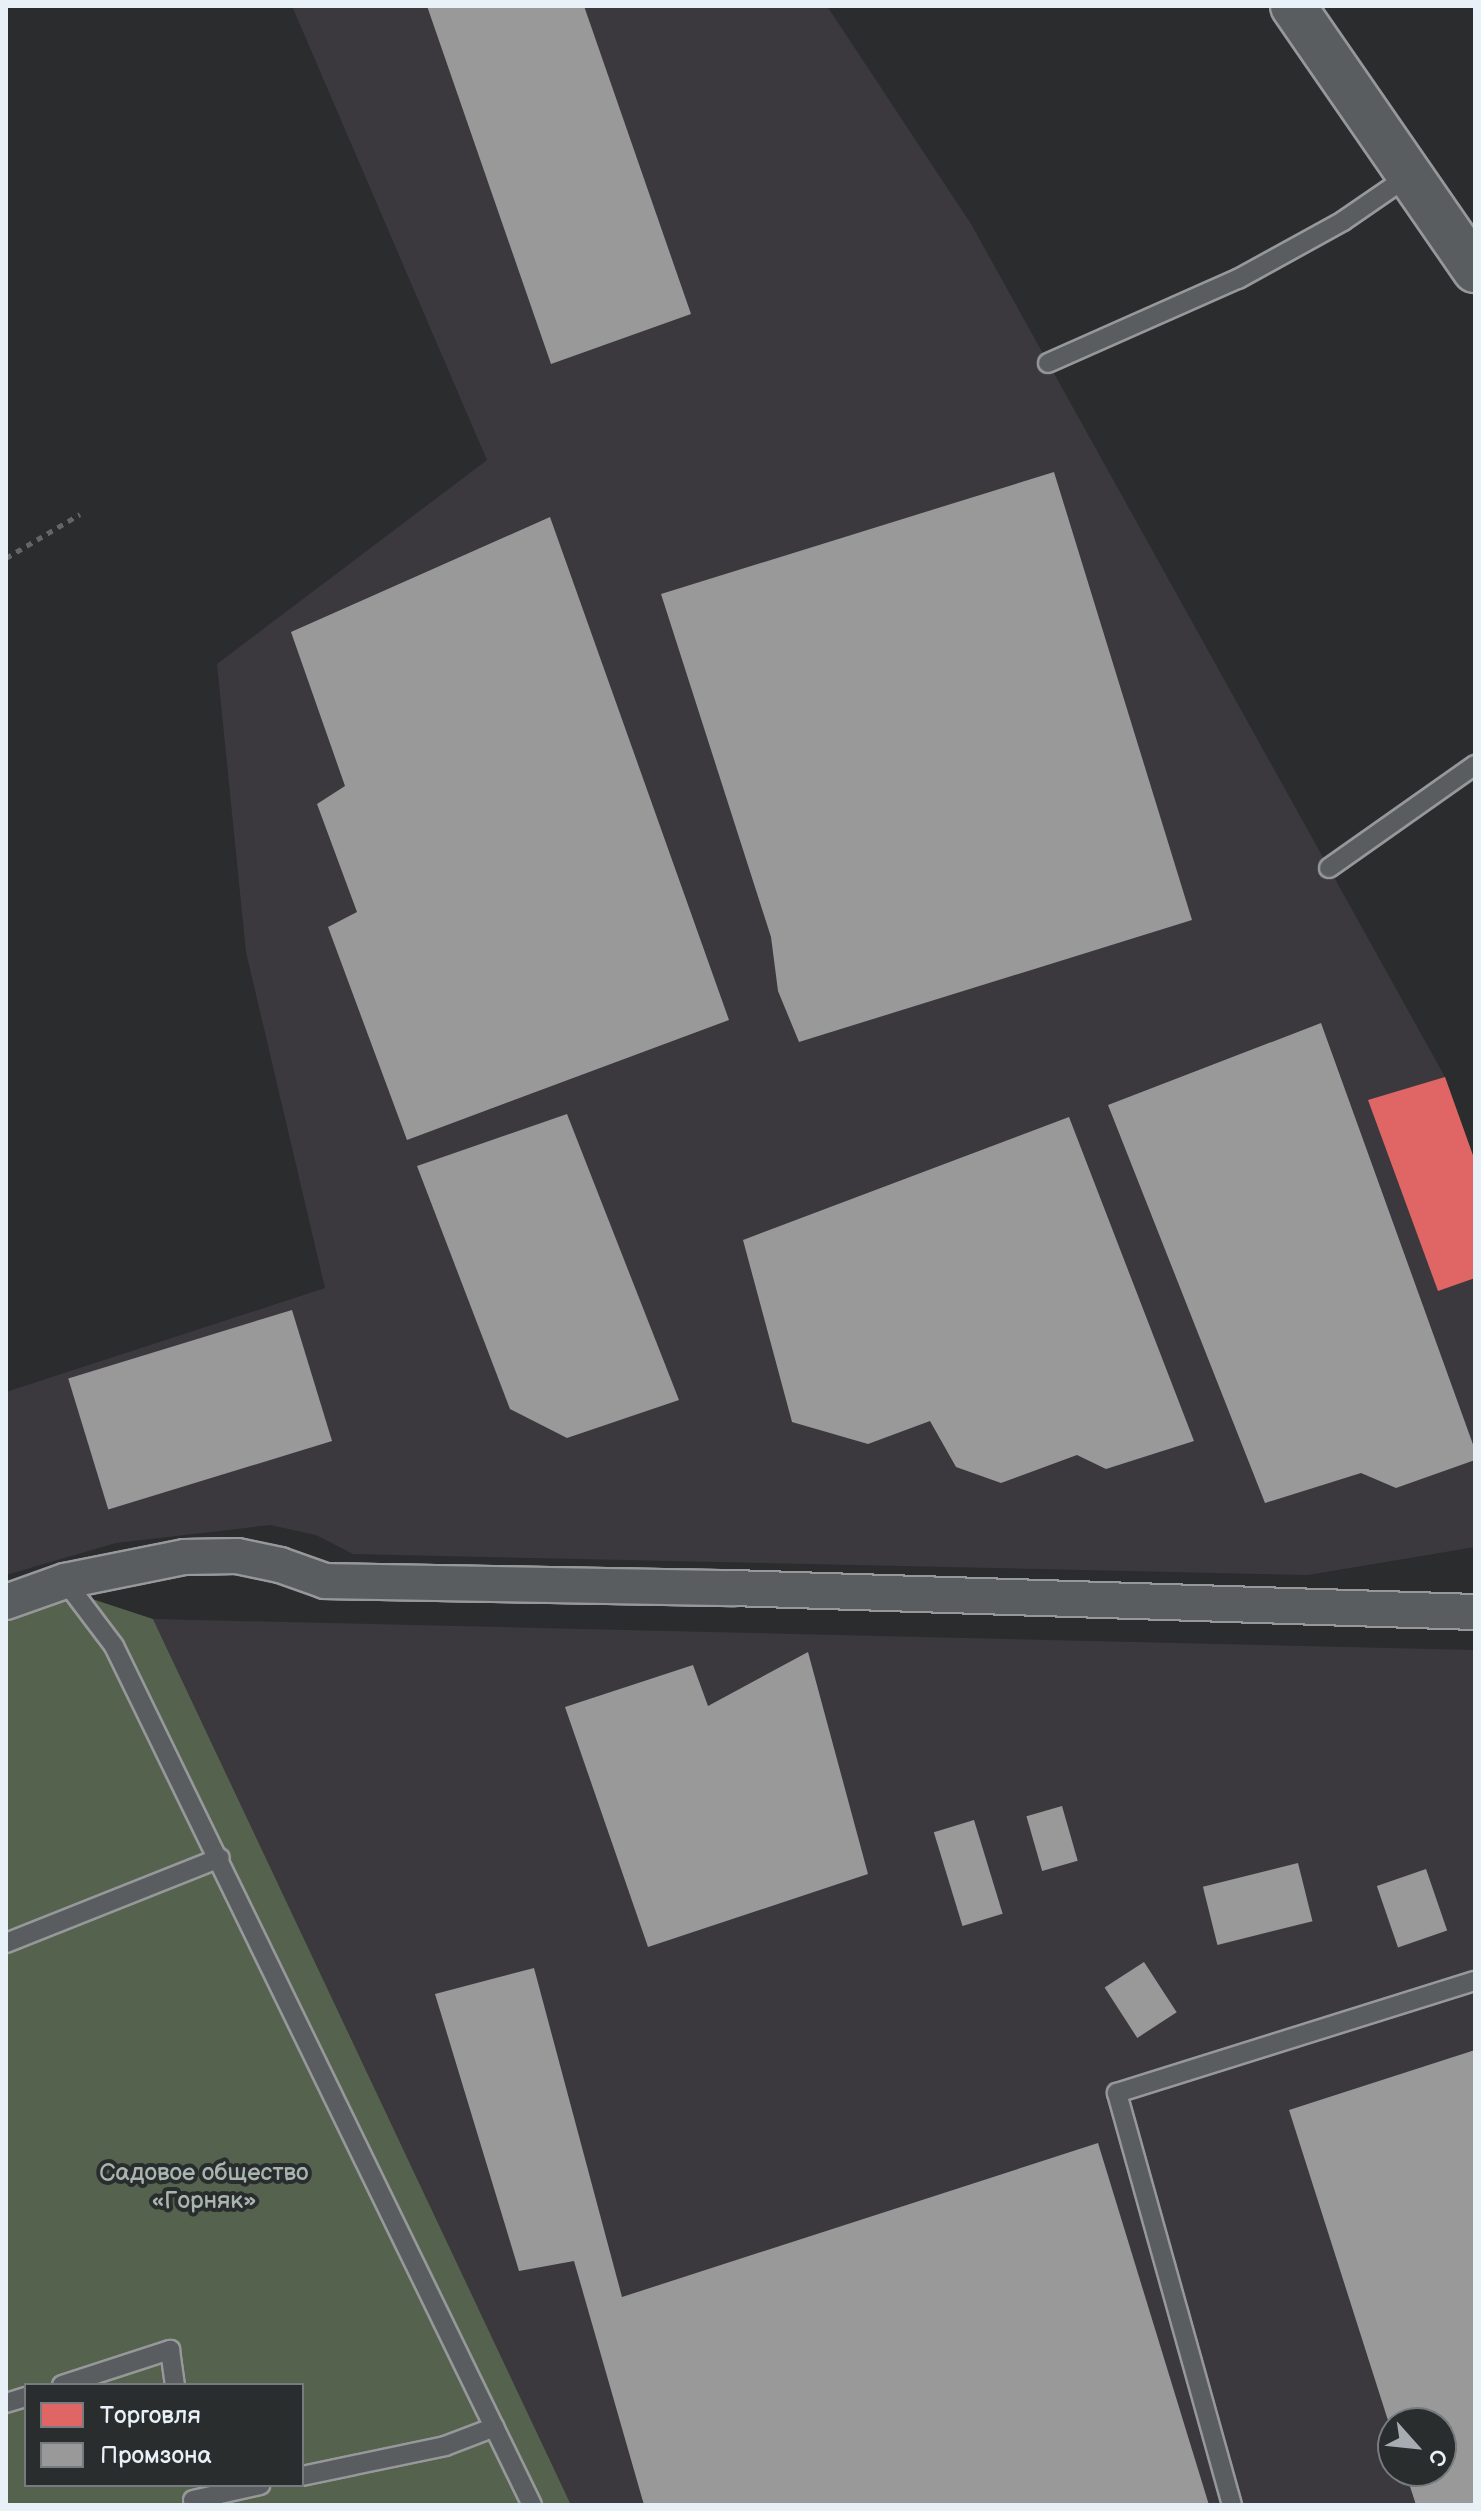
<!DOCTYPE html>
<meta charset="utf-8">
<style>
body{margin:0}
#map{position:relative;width:1481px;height:2511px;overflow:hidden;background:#2b2c2d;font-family:"Balsamiq Sans",sans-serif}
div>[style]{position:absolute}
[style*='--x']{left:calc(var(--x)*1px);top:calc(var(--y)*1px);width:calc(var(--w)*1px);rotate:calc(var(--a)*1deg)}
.built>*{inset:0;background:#3b393d}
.green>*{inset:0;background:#55624e}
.shops>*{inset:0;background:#e06666}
.industry>*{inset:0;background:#999;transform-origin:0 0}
.path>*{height:5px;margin-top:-2.5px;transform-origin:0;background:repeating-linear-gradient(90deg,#636566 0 6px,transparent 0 12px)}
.roads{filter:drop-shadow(2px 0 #96989a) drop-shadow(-2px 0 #96989a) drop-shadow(0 2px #96989a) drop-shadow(0 -2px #96989a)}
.service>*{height:18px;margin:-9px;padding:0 9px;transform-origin:9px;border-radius:9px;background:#5a5d60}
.minor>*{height:34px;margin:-17px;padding:0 17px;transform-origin:17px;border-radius:17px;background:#5a5d60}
.tertiary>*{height:44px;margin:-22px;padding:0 22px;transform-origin:22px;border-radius:22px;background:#5a5d60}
span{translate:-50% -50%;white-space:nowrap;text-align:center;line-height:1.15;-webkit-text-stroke:8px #2a2d2e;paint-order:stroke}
.park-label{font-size:24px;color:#a9b5ae}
.frame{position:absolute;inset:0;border:8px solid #e8f1f8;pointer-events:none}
.legend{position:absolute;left:24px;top:2383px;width:280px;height:104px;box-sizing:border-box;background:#2a2d2e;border:2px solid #767b7f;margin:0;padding:10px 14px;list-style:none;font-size:24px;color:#e8f1f8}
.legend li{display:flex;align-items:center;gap:16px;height:40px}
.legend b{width:40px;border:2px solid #767b7f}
.north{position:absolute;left:1377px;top:2407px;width:80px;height:80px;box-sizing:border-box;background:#2a2d2e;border:2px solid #767b7f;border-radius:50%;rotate:117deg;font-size:22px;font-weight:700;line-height:32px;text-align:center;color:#e8f1f8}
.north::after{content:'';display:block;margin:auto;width:28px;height:36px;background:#a6acb1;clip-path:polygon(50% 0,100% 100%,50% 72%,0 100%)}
</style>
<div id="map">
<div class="built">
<div style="clip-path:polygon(292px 6px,827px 6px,971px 224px,1445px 1077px,1475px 1161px,1475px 1547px,1308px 1575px,353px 1554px,316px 1535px,270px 1525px,116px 1543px,6px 1575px,6px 1392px,325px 1288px,246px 952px,217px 664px,487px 460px)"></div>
<div style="clip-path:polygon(evenodd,153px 1619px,1475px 1650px,1475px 2505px,571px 2505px,153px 1619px,1393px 2423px,1441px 2423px,1441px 2471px,1393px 2471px,1393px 2423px)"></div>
</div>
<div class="green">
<div style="clip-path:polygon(evenodd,74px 1593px,153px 1619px,571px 2505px,6px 2505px,6px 1608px,74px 1593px,26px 2385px,302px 2385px,302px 2485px,26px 2485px,26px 2385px)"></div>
</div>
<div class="shops">
<div style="clip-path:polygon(1445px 1077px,1475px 1161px,1475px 1278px,1438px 1291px,1368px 1100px)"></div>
</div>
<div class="industry">
<div style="clip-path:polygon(427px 6px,584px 6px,691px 314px,551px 364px)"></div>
<div style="clip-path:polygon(1054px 472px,1192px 920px,799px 1042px,778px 991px,771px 937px,661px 594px)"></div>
<div style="clip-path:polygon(550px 517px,729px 1020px,407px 1140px,328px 927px,357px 912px,317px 804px,345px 786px,291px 632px)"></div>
<div style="clip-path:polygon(1321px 1023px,1475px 1450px,1475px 1460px,1396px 1488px,1361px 1473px,1265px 1503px,1108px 1105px)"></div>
<div style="clip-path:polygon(567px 1114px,679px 1400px,567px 1438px,510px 1409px,417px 1166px)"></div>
<div style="clip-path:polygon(1069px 1117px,1194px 1441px,1106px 1469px,1077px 1455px,1001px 1483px,956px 1467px,930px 1421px,868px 1444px,792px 1422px,743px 1240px)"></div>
<div style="left:292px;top:1310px;width:137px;height:234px;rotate:73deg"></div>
<div style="clip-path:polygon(808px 1652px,868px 1874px,648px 1947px,565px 1707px,693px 1665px,708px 1706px)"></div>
<div style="left:1062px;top:1806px;width:57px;height:37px;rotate:74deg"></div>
<div style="left:974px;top:1820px;width:98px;height:42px;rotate:73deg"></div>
<div style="left:1298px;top:1863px;width:60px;height:98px;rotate:76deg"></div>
<div style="left:1426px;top:1869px;width:65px;height:52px;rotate:71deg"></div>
<div style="left:1144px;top:1962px;width:60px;height:47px;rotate:57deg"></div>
<div style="clip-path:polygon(534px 1968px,622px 2297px,1098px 2143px,1209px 2505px,644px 2505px,574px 2261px,519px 2271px,435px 1994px)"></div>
<div style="clip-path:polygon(1475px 2050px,1475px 2505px,1416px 2505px,1405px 2471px,1441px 2471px,1441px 2423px,1393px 2423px,1392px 2433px,1289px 2110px)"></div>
</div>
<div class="path">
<div style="--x:6;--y:558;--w:86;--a:-30.7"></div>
</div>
<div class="roads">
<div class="service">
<div style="--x:1048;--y:363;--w:208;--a:-23.9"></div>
<div style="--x:1238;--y:279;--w:120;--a:-28.9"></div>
<div style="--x:1343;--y:221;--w:81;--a:-34.5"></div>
<div style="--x:1329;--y:868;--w:179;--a:-35.2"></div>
<div style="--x:65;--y:1581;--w:81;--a:53"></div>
<div style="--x:114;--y:1646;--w:955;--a:64.05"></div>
<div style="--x:6;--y:1943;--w:230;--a:-21.7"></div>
<div style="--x:62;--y:2385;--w:114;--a:-18"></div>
<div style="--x:170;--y:2350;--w:35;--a:82"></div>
<div style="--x:6;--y:2403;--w:21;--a:-17"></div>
<div style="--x:302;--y:2476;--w:146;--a:-11.8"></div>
<div style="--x:445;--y:2446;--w:53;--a:-20.8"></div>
<div style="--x:193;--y:2500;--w:69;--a:-12.6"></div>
<div style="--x:1232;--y:2505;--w:428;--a:-105.6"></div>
<div style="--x:1117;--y:2093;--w:375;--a:-17.4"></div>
</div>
<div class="minor">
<div style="--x:6;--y:1602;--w:63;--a:-19.6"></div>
<div style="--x:65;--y:1581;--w:121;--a:-11.4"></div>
<div style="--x:184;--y:1557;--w:53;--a:-1.1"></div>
<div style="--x:237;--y:1556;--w:44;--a:11.8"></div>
<div style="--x:280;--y:1565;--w:48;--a:19.6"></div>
<div style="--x:325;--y:1581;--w:407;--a:1"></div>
<div style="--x:732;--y:1588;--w:743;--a:1.85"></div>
</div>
<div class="tertiary">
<div style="--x:1293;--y:6;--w:321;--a:55.4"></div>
</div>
</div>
<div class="park-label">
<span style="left:204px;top:2187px">Садовое общество<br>«Горняк»</span>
</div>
<div class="frame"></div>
<ul class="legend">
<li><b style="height:22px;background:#e06666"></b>Торговля</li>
<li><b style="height:22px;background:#999"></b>Промзона</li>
</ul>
<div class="north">С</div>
</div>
